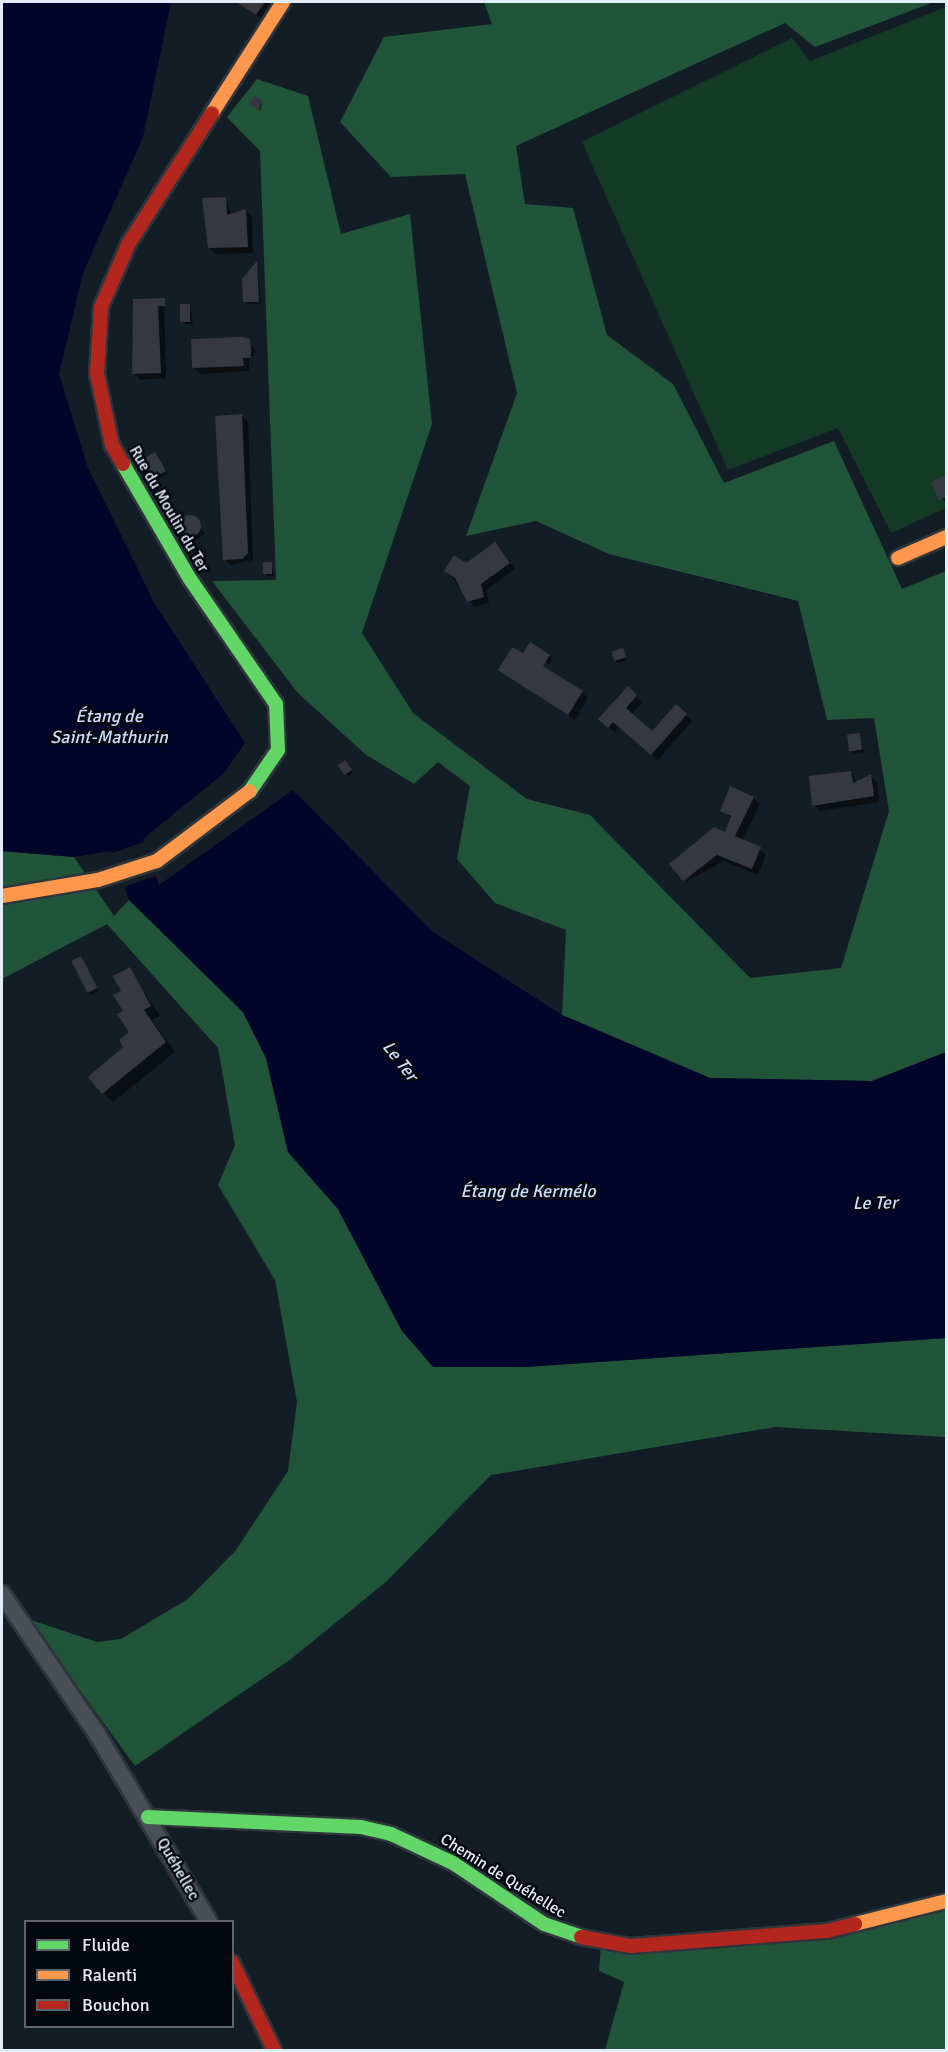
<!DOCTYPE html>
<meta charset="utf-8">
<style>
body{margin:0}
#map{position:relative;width:948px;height:2052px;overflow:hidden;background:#131d25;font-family:Signika,sans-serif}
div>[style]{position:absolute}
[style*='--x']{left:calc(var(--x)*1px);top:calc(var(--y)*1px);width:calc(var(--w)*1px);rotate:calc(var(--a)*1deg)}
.green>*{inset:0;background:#123a25}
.forest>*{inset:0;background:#215539}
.water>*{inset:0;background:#02052a}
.pier>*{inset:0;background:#131d25;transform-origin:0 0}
.shadow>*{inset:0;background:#0007;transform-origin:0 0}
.building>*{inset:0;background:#363841;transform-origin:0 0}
.round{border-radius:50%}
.roads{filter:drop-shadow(2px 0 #2e363c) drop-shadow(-2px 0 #2e363c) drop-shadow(0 2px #2e363c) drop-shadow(0 -2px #2e363c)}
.street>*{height:16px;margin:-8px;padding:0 8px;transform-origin:8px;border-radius:8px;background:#485056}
.fast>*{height:14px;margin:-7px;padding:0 7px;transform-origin:7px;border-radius:7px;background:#63d668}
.slow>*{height:14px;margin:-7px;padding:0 7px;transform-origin:7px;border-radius:7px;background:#ff974d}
.jam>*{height:14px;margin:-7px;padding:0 7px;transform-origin:7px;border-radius:7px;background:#b3261e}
span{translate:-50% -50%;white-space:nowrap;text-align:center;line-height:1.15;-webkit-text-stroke:5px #03080e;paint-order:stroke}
.street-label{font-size:16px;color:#e1edf8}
.water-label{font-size:18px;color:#cadcfa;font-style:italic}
.frame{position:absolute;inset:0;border:3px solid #e1edf8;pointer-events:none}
.legend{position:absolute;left:24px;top:1920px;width:210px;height:108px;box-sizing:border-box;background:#03080e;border:2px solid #5c646c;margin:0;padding:8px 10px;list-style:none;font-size:18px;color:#e1edf8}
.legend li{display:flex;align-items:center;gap:12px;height:30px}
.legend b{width:30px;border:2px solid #5c646c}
</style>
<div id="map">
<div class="green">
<div style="clip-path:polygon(946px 7px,946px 508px,891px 533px,838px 428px,728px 470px,582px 142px,792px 38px,810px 61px)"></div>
</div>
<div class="forest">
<div style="clip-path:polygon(484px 2px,934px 2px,815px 47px,785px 23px,516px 146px,525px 204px,573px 208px,607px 335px,673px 384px,724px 483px,834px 441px,902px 589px,946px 571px,946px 1052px,872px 1081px,710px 1078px,562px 1015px,566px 930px,495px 903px,457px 859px,470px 786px,438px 762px,414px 784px,365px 754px,297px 692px,212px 581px,276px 580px,260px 151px,227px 117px,257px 79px,308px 96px,341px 234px,410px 214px,432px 424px,362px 633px,413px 713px,527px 799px,590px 815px,750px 978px,841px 968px,889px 811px,874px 718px,827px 720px,798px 601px,609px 554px,536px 521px,466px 536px,517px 393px,465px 174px,391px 177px,340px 122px,384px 37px,492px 24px)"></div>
<div style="clip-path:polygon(2px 851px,74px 857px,114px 916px,129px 900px,243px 1012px,266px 1058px,288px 1152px,338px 1209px,402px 1331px,526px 1367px,946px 1338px,946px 1437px,775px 1427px,491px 1475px,387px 1581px,291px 1659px,135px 1766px,28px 1619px,97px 1642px,121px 1639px,188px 1599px,236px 1550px,288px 1471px,297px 1402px,275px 1280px,218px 1185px,235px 1145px,218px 1048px,107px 924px,2px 979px)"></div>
<div style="clip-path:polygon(946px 1897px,946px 2050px,605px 2050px,624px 1982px,599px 1971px,601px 1945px,751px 1940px)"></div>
</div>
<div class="water">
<div style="clip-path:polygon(2px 2px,171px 2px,143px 137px,83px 273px,59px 374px,88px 468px,155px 604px,245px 743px,224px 773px,143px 839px,159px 885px,293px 790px,433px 932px,562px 1015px,710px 1078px,872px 1081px,946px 1052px,946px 1338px,526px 1367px,433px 1367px,402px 1331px,338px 1209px,288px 1152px,266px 1058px,243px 1012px,129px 900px,111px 851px,74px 857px,2px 851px)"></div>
</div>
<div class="pier">
<div style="left:147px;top:841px;width:36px;height:40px;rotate:71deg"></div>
</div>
<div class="shadow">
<div style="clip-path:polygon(237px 2px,274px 2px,263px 20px)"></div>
<div style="clip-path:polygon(262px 103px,261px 111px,254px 107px)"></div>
<div style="clip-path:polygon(225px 199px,232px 215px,246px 211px,252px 217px,253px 253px,215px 254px,209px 248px)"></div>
<div style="clip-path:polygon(257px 263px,261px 304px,247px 304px,243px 279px)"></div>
<div style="clip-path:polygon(164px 299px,166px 378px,140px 380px,134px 374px,132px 340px,139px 314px)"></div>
<div style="clip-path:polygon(190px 305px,193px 324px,186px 324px,183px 321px)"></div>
<div style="clip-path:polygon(249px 341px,256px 352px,249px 360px,249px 371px,200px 374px,194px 368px)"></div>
<div style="clip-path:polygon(242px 416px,248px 422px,253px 560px,230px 565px,224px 559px)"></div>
<div style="clip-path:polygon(157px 457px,168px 474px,156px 481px,143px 461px)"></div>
<div style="clip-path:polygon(946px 476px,946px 505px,933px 482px)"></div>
<div style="left:191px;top:514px;width:24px;height:14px;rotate:54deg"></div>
<div style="clip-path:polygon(495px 544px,515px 569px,486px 590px,489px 603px,474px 607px,446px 570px,466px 564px)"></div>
<div style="clip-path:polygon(271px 564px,274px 576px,267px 576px,265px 573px)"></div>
<div style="clip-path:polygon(623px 650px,627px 661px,617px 663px,615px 660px)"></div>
<div style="clip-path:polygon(529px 652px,549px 656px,552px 659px,549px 664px)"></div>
<div style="clip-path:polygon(500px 670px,582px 692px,588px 698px,575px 720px)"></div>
<div style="clip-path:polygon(628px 688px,642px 702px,631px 715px,652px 733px,676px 706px,692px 721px,658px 760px,620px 727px,615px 733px,606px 725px)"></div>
<div style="clip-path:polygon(859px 734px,864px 752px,853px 753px,851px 751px)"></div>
<div style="clip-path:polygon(347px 765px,353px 773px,349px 776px,346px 774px)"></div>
<div style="clip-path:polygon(851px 773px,858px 784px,861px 777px,871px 776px,877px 782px,879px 802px,820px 811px,814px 805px)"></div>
<div style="clip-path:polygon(753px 798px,760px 804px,742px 840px,766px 854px,758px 875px,723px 861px,686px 882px,726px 834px,732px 819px,722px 811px)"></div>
<div style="clip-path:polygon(81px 957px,98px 991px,90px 995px,87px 992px)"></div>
<div style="clip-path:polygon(129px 969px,160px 1016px,152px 1020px,175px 1052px,113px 1102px,103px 1093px,131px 1032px,123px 991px)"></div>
</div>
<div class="building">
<div style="clip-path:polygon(236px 2px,265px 2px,256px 15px)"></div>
<div style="left:254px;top:96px;width:10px;height:10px;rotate:29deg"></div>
<div style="clip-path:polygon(226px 197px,227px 215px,246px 209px,248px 247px,208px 248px,202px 198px)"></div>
<div style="clip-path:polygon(257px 261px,259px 302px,243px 302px,242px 279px)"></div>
<div style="clip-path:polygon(165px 298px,165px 306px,158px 306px,161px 373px,132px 374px,133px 299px)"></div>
<div style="left:180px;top:304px;width:10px;height:18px"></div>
<div style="clip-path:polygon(242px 337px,250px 339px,251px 347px,251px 358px,243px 358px,244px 366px,192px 368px,191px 339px)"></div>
<div style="clip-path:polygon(242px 414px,248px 553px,242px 559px,223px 560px,215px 416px)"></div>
<div style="left:155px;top:452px;width:22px;height:16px;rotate:60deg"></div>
<div style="clip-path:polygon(946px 475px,946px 497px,939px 500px,931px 482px)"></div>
<div class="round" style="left:179px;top:515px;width:22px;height:22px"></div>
<div style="clip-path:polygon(495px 542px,510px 563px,481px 584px,484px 597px,467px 602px,455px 578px,444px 571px,454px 555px,466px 563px)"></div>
<div style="left:272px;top:562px;width:12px;height:9px;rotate:90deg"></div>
<div style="clip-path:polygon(530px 642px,550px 655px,543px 666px,583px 691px,568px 715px,498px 670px,512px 647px,523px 653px)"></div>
<div style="left:623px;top:648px;width:10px;height:12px;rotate:73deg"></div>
<div style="clip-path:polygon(628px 686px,637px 695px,626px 708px,652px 731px,676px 704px,687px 714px,651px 755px,613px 722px,608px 728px,598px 719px)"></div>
<div style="left:860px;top:733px;width:17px;height:13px;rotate:83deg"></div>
<div style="left:345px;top:760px;width:12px;height:9px;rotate:55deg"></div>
<div style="clip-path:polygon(851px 771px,853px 783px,871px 774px,874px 796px,812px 806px,809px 776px)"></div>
<div style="clip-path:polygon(730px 786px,754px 797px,735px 836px,761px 847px,752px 869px,717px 855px,683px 881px,669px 864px,714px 827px,725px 832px,731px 816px,720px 811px)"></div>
<div style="left:81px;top:956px;width:36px;height:11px;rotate:63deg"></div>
<div style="clip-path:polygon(130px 967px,151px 1006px,144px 1010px,166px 1042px,102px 1094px,88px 1077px,123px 1047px,119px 1040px,129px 1032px,117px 1014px,123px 1011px,113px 995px,121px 991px,113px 976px)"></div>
</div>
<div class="roads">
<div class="street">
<div style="--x:2;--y:1594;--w:169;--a:55.8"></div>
<div style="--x:97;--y:1734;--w:219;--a:59.2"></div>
</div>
<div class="fast">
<div style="--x:123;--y:464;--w:133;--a:59.8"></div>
<div style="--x:190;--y:579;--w:152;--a:55.5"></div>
<div style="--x:276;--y:704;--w:46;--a:87.5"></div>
<div style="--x:278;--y:750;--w:50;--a:124.3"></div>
<div style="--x:148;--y:1817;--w:213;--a:2.7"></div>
<div style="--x:361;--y:1827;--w:31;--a:13"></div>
<div style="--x:391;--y:1834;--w:68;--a:25.1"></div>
<div style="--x:453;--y:1863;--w:110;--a:33.8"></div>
<div style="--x:544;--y:1924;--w:39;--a:19"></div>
</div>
<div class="slow">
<div style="--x:212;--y:113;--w:132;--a:-57.4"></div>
<div style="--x:898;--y:558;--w:52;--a:-23.6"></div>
<div style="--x:2;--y:896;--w:97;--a:-9.5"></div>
<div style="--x:98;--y:880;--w:62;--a:-17.9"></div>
<div style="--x:157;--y:861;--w:116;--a:-37"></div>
<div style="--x:855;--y:1924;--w:94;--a:-14.2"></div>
</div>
<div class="jam">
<div style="--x:123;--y:464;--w:22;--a:-120"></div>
<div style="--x:112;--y:445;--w:73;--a:-101.9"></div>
<div style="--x:97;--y:374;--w:67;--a:-86.6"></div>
<div style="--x:101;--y:307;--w:70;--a:-66.4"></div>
<div style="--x:129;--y:243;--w:154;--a:-57.4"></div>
<div style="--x:581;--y:1937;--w:51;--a:10.2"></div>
<div style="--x:631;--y:1946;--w:197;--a:-4.4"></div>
<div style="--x:827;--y:1931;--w:29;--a:-14"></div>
<div style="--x:232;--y:1962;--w:98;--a:64.5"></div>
</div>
</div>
<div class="street-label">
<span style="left:169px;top:509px;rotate:60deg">Rue du Moulin du Ter</span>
<span style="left:178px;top:1869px;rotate:60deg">Quéhellec</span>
<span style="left:503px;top:1876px;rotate:32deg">Chemin de Quéhellec</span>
</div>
<div class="water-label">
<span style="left:109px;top:727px">Étang de<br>Saint-Mathurin</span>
<span style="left:400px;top:1061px;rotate:52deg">Le Ter</span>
<span style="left:528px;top:1191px">Étang de Kermélo</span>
<span style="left:875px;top:1203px;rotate:-1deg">Le Ter</span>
</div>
<div class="frame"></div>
<ul class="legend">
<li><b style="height:8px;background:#63d668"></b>Fluide</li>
<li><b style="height:8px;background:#ff974d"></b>Ralenti</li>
<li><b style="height:8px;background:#b3261e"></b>Bouchon</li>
</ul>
</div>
